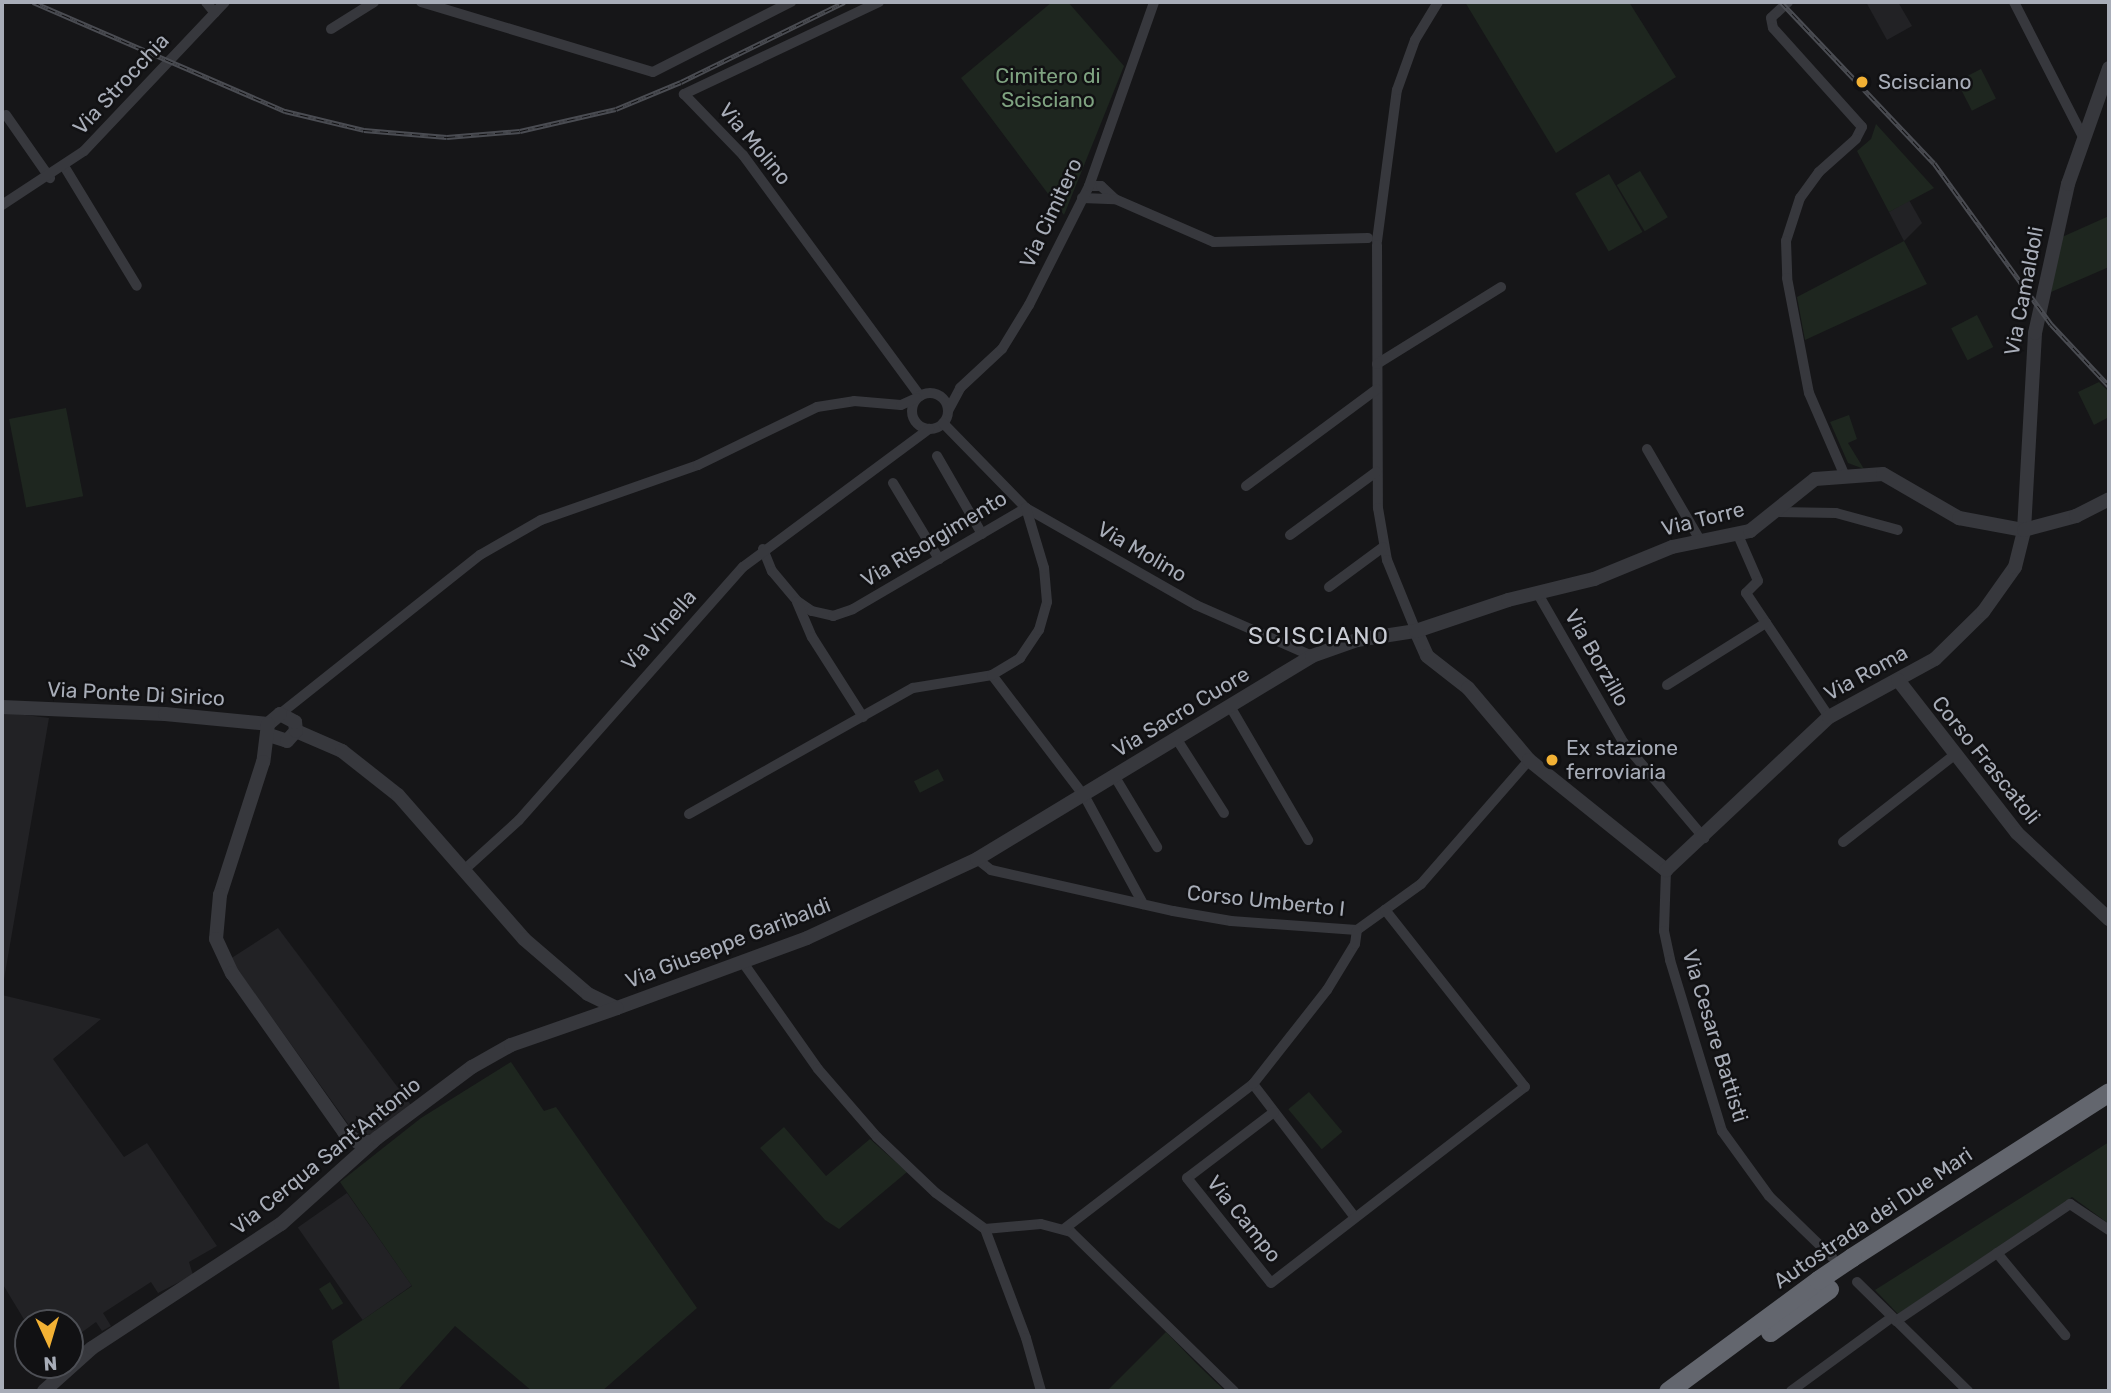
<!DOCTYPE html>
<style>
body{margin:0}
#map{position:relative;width:2111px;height:1393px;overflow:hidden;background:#161618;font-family:Rubik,sans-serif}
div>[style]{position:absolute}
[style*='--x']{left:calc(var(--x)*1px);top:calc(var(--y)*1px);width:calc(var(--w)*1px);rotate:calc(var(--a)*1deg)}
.built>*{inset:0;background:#222225;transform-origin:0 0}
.green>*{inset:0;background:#1e261f;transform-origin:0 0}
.minor>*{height:10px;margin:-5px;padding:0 5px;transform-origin:5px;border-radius:5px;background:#37383d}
.minor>.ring{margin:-5px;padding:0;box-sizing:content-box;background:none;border:10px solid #37383d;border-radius:50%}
.tertiary>*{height:14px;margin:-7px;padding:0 7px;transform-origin:7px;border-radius:7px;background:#37383d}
.motorway>*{height:19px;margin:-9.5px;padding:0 9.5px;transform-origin:9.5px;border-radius:9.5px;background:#63666e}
.rail>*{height:5px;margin-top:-2.5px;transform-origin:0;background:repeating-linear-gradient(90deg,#111113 0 8px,#4a4c52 0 16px);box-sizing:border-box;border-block:2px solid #4a4c52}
.motorway-bridge>*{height:19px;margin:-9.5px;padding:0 9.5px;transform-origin:9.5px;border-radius:9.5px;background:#63666e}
.dots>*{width:19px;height:19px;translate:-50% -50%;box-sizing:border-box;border:4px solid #111113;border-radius:50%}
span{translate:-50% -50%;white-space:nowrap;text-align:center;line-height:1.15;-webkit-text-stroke:5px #111113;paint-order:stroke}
.park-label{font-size:21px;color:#7fa381}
.poi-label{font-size:21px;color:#a8adb8}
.left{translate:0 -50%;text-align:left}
.street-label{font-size:21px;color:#a8adb8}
.quarter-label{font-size:24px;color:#c9ccd4;letter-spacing:2px}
.frame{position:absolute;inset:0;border:4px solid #a8adb8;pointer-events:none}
.north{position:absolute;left:14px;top:1309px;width:70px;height:70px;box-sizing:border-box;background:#111113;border:2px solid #4d4f55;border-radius:50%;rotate:176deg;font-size:19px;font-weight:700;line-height:28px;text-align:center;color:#a8adb8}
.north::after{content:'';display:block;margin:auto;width:24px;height:32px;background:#f2b134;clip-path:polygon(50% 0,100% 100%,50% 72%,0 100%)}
</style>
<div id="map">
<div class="built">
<div style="clip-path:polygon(1866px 2px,1898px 2px,1912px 26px,1887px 40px)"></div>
<div style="clip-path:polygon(1909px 200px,1922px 223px,1904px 241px,1889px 212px)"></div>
<div style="clip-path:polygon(2px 712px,49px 718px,2px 991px)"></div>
<div style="clip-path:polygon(278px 928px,411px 1105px,373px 1137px,351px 1128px,230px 959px)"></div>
<div style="clip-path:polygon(2px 995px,101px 1019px,53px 1059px,124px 1157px,147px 1143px,217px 1246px,189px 1262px,193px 1275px,158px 1293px,151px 1282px,103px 1313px,111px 1326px,102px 1331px,96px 1322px,70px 1341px,70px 1323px,28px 1326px,2px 1283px)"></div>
<div style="left:347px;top:1193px;width:113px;height:60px;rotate:55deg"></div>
</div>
<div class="green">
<div style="clip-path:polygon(1052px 2px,1068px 2px,1124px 66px,1064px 215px,961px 78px)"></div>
<div style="clip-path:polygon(1465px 2px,1629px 2px,1676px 77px,1556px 153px)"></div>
<div style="left:1981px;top:69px;width:33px;height:27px;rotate:63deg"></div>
<div style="clip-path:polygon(1876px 124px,1934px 188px,1889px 212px,1857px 151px,1871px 139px)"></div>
<div style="left:1640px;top:171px;width:54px;height:27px;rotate:59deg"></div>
<div style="left:1609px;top:174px;width:67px;height:39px;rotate:60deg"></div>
<div style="clip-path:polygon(2109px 216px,2109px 267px,2051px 292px,2062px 237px)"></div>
<div style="clip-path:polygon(1904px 241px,1927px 284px,1805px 340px,1797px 297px)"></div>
<div style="left:1977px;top:315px;width:36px;height:29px;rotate:63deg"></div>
<div style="clip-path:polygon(2099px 382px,2109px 392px,2109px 417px,2094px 425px,2078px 392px)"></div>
<div style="left:66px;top:408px;width:90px;height:58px;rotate:79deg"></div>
<div style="clip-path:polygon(1849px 415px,1857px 439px,1848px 443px,1864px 469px,1848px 463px,1830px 422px)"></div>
<div style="left:938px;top:769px;width:13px;height:27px;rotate:63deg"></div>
<div style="clip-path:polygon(511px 1062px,544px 1111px,556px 1107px,697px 1308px,602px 1391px,532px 1391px,455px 1326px,397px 1391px,340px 1391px,332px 1341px,412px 1286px,340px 1182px,421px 1118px)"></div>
<div style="left:1309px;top:1092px;width:52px;height:27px;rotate:50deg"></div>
<div style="clip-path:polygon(784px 1127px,826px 1176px,870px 1139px,907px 1172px,839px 1229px,825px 1220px,760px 1148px)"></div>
<div style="clip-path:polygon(2109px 1142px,2109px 1224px,2072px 1197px,1898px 1314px,1875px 1290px)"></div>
<div style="left:330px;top:1282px;width:25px;height:13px;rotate:58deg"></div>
<div style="clip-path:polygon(1166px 1332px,1197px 1364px,1225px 1391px,1107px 1391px)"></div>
</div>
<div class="minor">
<div style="--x:206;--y:2;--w:14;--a:51"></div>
<div style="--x:421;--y:2;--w:242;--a:16.8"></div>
<div style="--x:653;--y:72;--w:155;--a:-26.9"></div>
<div style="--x:879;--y:2;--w:216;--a:154.7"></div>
<div style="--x:684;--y:94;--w:85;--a:46"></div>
<div style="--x:743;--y:155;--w:299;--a:53.7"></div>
<div style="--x:1788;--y:2;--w:23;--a:137"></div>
<div style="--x:1771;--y:18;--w:10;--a:79"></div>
<div style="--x:1773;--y:28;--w:133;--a:48"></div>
<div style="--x:1862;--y:127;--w:13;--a:117"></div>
<div style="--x:1856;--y:139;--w:50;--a:138.3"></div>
<div style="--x:1819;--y:172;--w:32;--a:126"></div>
<div style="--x:1800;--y:198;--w:45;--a:108"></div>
<div style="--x:1786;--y:241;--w:37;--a:88"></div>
<div style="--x:1787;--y:278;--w:117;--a:79.2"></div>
<div style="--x:1809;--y:393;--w:88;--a:66.6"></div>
<div style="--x:2014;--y:2;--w:149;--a:62.9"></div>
<div style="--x:331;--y:29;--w:51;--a:-32.1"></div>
<div style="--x:6;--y:115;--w:77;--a:55.1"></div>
<div style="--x:64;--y:166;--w:140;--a:58.7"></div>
<div style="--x:1089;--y:186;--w:12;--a:0"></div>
<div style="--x:1101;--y:186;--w:19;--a:43"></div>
<div style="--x:1115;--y:199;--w:108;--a:23.5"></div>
<div style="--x:1214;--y:242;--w:154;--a:-1.5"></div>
<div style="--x:1082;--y:198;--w:33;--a:2"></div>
<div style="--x:2;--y:205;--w:98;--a:-33.4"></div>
<div style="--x:84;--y:151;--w:205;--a:-46.6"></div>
<div style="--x:1377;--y:241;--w:152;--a:-82.5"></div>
<div style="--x:1397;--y:90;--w:53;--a:-70.2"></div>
<div style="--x:1415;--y:40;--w:44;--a:-58.8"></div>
<div style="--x:1377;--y:245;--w:263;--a:89.8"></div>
<div style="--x:1378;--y:508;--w:53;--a:80.2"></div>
<div style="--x:1387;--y:560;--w:77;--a:67.8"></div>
<div style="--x:1377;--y:364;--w:146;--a:-31.8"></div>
<div class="ring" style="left:912px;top:393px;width:26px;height:26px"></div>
<div style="--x:948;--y:411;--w:26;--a:-62"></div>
<div style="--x:960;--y:388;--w:57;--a:-42.9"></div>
<div style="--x:1002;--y:349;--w:52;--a:-58.5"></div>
<div style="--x:1029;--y:305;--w:133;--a:-63.2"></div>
<div style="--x:1089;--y:186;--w:195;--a:-70.5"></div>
<div style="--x:943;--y:423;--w:119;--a:45.7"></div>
<div style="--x:1026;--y:508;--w:196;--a:29.7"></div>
<div style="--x:1196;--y:605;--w:127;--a:23.7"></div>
<div style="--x:1647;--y:449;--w:105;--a:59.8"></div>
<div style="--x:937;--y:456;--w:90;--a:60"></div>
<div style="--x:893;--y:483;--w:89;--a:58.8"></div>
<div style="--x:1246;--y:486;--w:163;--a:-36.5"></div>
<div style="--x:1777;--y:512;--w:59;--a:1"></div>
<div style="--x:1836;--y:513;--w:64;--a:15.3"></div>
<div style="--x:1290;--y:535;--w:107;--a:-36.2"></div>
<div style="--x:1738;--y:535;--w:50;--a:66.5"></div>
<div style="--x:1758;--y:581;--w:17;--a:135"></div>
<div style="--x:1746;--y:593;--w:149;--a:56.2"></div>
<div style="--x:763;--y:549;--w:24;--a:68"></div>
<div style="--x:772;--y:571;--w:39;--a:50"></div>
<div style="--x:797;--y:601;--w:18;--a:34"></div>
<div style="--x:812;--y:611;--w:22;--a:13"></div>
<div style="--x:833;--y:616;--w:21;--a:-19"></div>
<div style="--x:853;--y:609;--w:200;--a:-30.3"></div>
<div style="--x:1329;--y:587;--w:67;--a:-36.5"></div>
<div style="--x:1538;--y:594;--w:171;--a:60.1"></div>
<div style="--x:1623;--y:742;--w:126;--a:49.8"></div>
<div style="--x:797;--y:602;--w:38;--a:67"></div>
<div style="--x:812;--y:637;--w:95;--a:57.5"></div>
<div style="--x:992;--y:675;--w:153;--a:52.7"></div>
<div style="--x:1085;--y:797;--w:122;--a:61.5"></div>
<div style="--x:1667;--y:685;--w:117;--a:-32.1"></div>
<div style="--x:1231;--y:708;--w:153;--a:59.7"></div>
<div style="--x:280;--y:714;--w:256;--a:-38.5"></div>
<div style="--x:480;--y:555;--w:70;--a:-29.8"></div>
<div style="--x:541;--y:520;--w:166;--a:-19.3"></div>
<div style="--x:698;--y:465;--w:132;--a:-26"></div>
<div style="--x:817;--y:407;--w:37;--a:-9"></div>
<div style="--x:854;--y:401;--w:47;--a:4.9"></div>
<div style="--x:901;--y:405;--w:17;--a:-24"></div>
<div style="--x:1176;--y:738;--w:89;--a:57.4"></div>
<div style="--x:1115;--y:777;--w:82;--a:59"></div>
<div style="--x:689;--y:814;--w:257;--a:-29.4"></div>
<div style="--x:913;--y:688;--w:80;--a:-9.3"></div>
<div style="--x:992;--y:675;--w:33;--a:-31"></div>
<div style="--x:1020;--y:658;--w:34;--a:-56"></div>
<div style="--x:1039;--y:630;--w:29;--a:-74"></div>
<div style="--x:1047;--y:602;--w:34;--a:-95"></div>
<div style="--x:1044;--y:568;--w:63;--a:-106.7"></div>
<div style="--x:1843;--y:842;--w:140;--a:-38"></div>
<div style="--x:977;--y:859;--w:18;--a:38"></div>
<div style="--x:991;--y:870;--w:187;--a:12.7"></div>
<div style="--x:1173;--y:911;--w:59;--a:9.8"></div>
<div style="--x:1231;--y:921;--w:126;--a:4.1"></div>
<div style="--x:1357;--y:930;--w:79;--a:-35.7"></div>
<div style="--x:1421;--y:884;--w:164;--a:-48.9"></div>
<div style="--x:464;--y:870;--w:74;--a:-42.3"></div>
<div style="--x:519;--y:820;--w:338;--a:-48.5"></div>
<div style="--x:743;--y:567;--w:232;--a:-36.6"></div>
<div style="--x:1666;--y:870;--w:61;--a:91.9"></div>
<div style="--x:1664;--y:931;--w:30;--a:78"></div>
<div style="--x:1670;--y:960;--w:179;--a:73.1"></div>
<div style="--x:1722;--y:1131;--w:80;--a:54.1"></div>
<div style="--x:1769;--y:1196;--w:88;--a:44.1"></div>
<div style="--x:744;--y:964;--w:128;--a:54.8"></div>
<div style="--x:818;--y:1069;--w:90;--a:49.1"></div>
<div style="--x:877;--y:1137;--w:81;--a:43.5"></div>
<div style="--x:936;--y:1193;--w:61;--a:36.3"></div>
<div style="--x:985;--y:1229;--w:56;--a:-5.1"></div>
<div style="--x:1041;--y:1224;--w:31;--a:15"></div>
<div style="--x:1071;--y:1232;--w:228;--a:44.3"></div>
<div style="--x:1253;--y:1084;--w:166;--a:52.6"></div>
<div style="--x:1274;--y:1112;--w:109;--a:142.8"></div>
<div style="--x:1187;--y:1178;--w:134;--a:51.3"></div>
<div style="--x:1271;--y:1283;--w:321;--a:-37.7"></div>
<div style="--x:1525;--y:1087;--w:226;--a:-128.3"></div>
<div style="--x:985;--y:1229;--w:116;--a:69.4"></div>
<div style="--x:1026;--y:1338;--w:55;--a:74.2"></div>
<div style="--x:1064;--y:1229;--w:238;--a:-37.5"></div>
<div style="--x:1253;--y:1084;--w:120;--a:-51.8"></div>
<div style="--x:1327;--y:990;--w:54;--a:-58.7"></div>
<div style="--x:1355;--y:944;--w:14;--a:-82"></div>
<div style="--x:1997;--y:1253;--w:107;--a:50.3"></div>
<div style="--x:1857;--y:1282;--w:156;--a:44.5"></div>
<div style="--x:1896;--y:1321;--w:210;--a:-33.9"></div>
<div style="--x:2070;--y:1204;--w:47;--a:33.7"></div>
<div style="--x:1791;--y:1391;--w:125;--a:-36.2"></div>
</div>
<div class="tertiary">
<div style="--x:1416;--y:631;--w:27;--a:66"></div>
<div style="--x:1427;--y:656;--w:52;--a:38"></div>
<div style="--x:1468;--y:688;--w:94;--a:49.7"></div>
<div style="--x:1529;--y:760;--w:176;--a:38.8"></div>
<div style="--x:1666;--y:870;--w:224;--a:-43.2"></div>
<div style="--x:1829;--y:717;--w:121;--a:-28.7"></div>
<div style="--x:1935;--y:659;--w:67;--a:-44.4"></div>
<div style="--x:1983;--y:612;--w:55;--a:-54.6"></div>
<div style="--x:2015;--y:567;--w:38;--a:-76"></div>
<div style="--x:2024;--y:530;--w:197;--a:-86.8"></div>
<div style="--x:2035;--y:333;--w:153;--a:-77.5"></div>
<div style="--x:2068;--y:184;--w:123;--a:-70.5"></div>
<div style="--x:1898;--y:680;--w:194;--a:52.1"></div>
<div style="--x:2017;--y:833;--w:126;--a:43.1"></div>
<div style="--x:2;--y:707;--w:163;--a:2.5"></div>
<div style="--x:165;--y:714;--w:103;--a:5.5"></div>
<div style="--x:296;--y:731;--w:50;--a:23.5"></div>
<div style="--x:342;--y:751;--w:71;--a:38.2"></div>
<div style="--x:398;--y:795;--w:191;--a:48.8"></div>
<div style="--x:524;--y:939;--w:84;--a:40.7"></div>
<div style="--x:588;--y:994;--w:32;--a:26"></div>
<div style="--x:617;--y:1008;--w:202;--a:-20.2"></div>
<div style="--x:807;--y:938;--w:187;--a:-24.9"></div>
<div style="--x:977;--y:859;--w:392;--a:-31.2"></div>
<div style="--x:1312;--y:656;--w:48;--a:-19.6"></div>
<div style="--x:1357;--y:640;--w:60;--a:-8.7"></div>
<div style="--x:1416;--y:631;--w:97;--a:-18.6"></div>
<div style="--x:1508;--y:600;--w:89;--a:-13.7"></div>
<div style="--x:1594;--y:579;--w:84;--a:-22.3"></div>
<div style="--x:1672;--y:547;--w:80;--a:-11.6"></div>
<div style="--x:1750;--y:531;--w:83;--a:-38.7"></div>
<div style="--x:1815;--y:479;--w:68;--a:-4.2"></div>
<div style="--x:1883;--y:474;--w:88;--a:30.1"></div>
<div style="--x:1959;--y:518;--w:66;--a:10.5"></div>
<div style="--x:2024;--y:530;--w:54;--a:-15.1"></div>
<div style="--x:2076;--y:516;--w:37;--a:-27"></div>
<div style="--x:269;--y:735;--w:19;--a:18"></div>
<div style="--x:287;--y:741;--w:13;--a:-48"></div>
<div style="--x:296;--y:731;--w:9;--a:-96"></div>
<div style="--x:295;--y:722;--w:17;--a:-152"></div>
<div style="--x:280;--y:714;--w:16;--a:140"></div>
<div style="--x:268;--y:724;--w:38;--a:97"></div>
<div style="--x:263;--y:762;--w:140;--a:107.9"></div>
<div style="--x:220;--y:895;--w:44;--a:95.2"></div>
<div style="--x:216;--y:939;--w:38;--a:65"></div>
<div style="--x:232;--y:973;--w:194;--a:54.8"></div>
<div style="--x:344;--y:1132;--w:17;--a:36"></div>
<div style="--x:358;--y:1142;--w:14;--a:0"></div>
<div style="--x:44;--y:1391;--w:64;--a:-41.9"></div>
<div style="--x:92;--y:1348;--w:226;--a:-33.3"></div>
<div style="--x:281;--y:1224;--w:129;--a:-41.9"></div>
<div style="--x:377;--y:1138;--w:119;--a:-36.8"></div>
<div style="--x:472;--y:1067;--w:45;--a:-29.4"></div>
<div style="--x:511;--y:1045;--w:112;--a:-19.2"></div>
</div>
<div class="motorway">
<div style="--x:1852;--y:1257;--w:305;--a:-32.7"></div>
<div style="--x:1770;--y:1332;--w:73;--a:-36.1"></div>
<div style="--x:1668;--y:1391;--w:187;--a:-36.5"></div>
</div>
<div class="rail">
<div style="--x:33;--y:2;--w:275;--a:23.4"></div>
<div style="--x:285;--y:111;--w:81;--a:13.5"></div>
<div style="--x:364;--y:130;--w:83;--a:4.8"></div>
<div style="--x:447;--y:137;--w:73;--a:-4.7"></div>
<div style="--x:520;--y:131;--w:98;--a:-12.9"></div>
<div style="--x:616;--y:109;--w:70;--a:-22.6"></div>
<div style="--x:681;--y:82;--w:182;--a:-26.1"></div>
<div style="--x:1781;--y:2;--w:222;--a:46.5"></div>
<div style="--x:1934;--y:163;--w:199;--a:54"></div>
<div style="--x:2051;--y:324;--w:85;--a:46.9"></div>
</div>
<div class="motorway-bridge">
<div style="--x:1818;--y:1280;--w:41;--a:-34.1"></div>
</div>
<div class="dots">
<div style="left:1862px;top:82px;background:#f2b134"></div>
<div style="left:1552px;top:760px;background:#f2b134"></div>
</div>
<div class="park-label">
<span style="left:1048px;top:88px">Cimitero di<br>Scisciano</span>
</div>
<div class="poi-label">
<span class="left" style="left:1878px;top:82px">Scisciano</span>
<span class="left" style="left:1566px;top:760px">Ex stazione<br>ferroviaria</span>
</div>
<div class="street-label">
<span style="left:121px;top:84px;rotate:-47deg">Via Strocchia</span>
<span style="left:755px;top:144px;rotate:50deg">Via Molino</span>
<span style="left:1051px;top:213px;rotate:-65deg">Via Cimitero</span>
<span style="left:2024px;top:291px;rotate:-79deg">Via Camaldoli</span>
<span style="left:1703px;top:519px;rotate:-14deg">Via Torre</span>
<span style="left:934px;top:539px;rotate:-31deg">Via Risorgimento</span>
<span style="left:1142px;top:552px;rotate:30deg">Via Molino</span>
<span style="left:659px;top:630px;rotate:-48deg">Via Vinella</span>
<span style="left:1597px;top:658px;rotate:60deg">Via Borzillo</span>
<span style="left:1866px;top:673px;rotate:-29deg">Via Roma</span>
<span style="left:136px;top:694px;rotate:3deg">Via Ponte Di Sirico</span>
<span style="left:1181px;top:712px;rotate:-31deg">Via Sacro Cuore</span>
<span style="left:1986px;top:760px;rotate:51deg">Corso Frascatoli</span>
<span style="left:1266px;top:901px;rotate:6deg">Corso Umberto I</span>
<span style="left:728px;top:943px;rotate:-21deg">Via Giuseppe Garibaldi</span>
<span style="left:1715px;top:1036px;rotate:73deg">Via Cesare Battisti</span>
<span style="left:326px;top:1156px;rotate:-39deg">Via Cerqua Sant'Antonio</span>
<span style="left:1873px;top:1218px;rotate:-34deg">Autostrada dei Due Mari</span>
<span style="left:1244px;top:1219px;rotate:51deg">Via Campo</span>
</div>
<div class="quarter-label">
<span style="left:1319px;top:637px">SCISCIANO</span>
</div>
<div class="frame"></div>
<div class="north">N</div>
</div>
